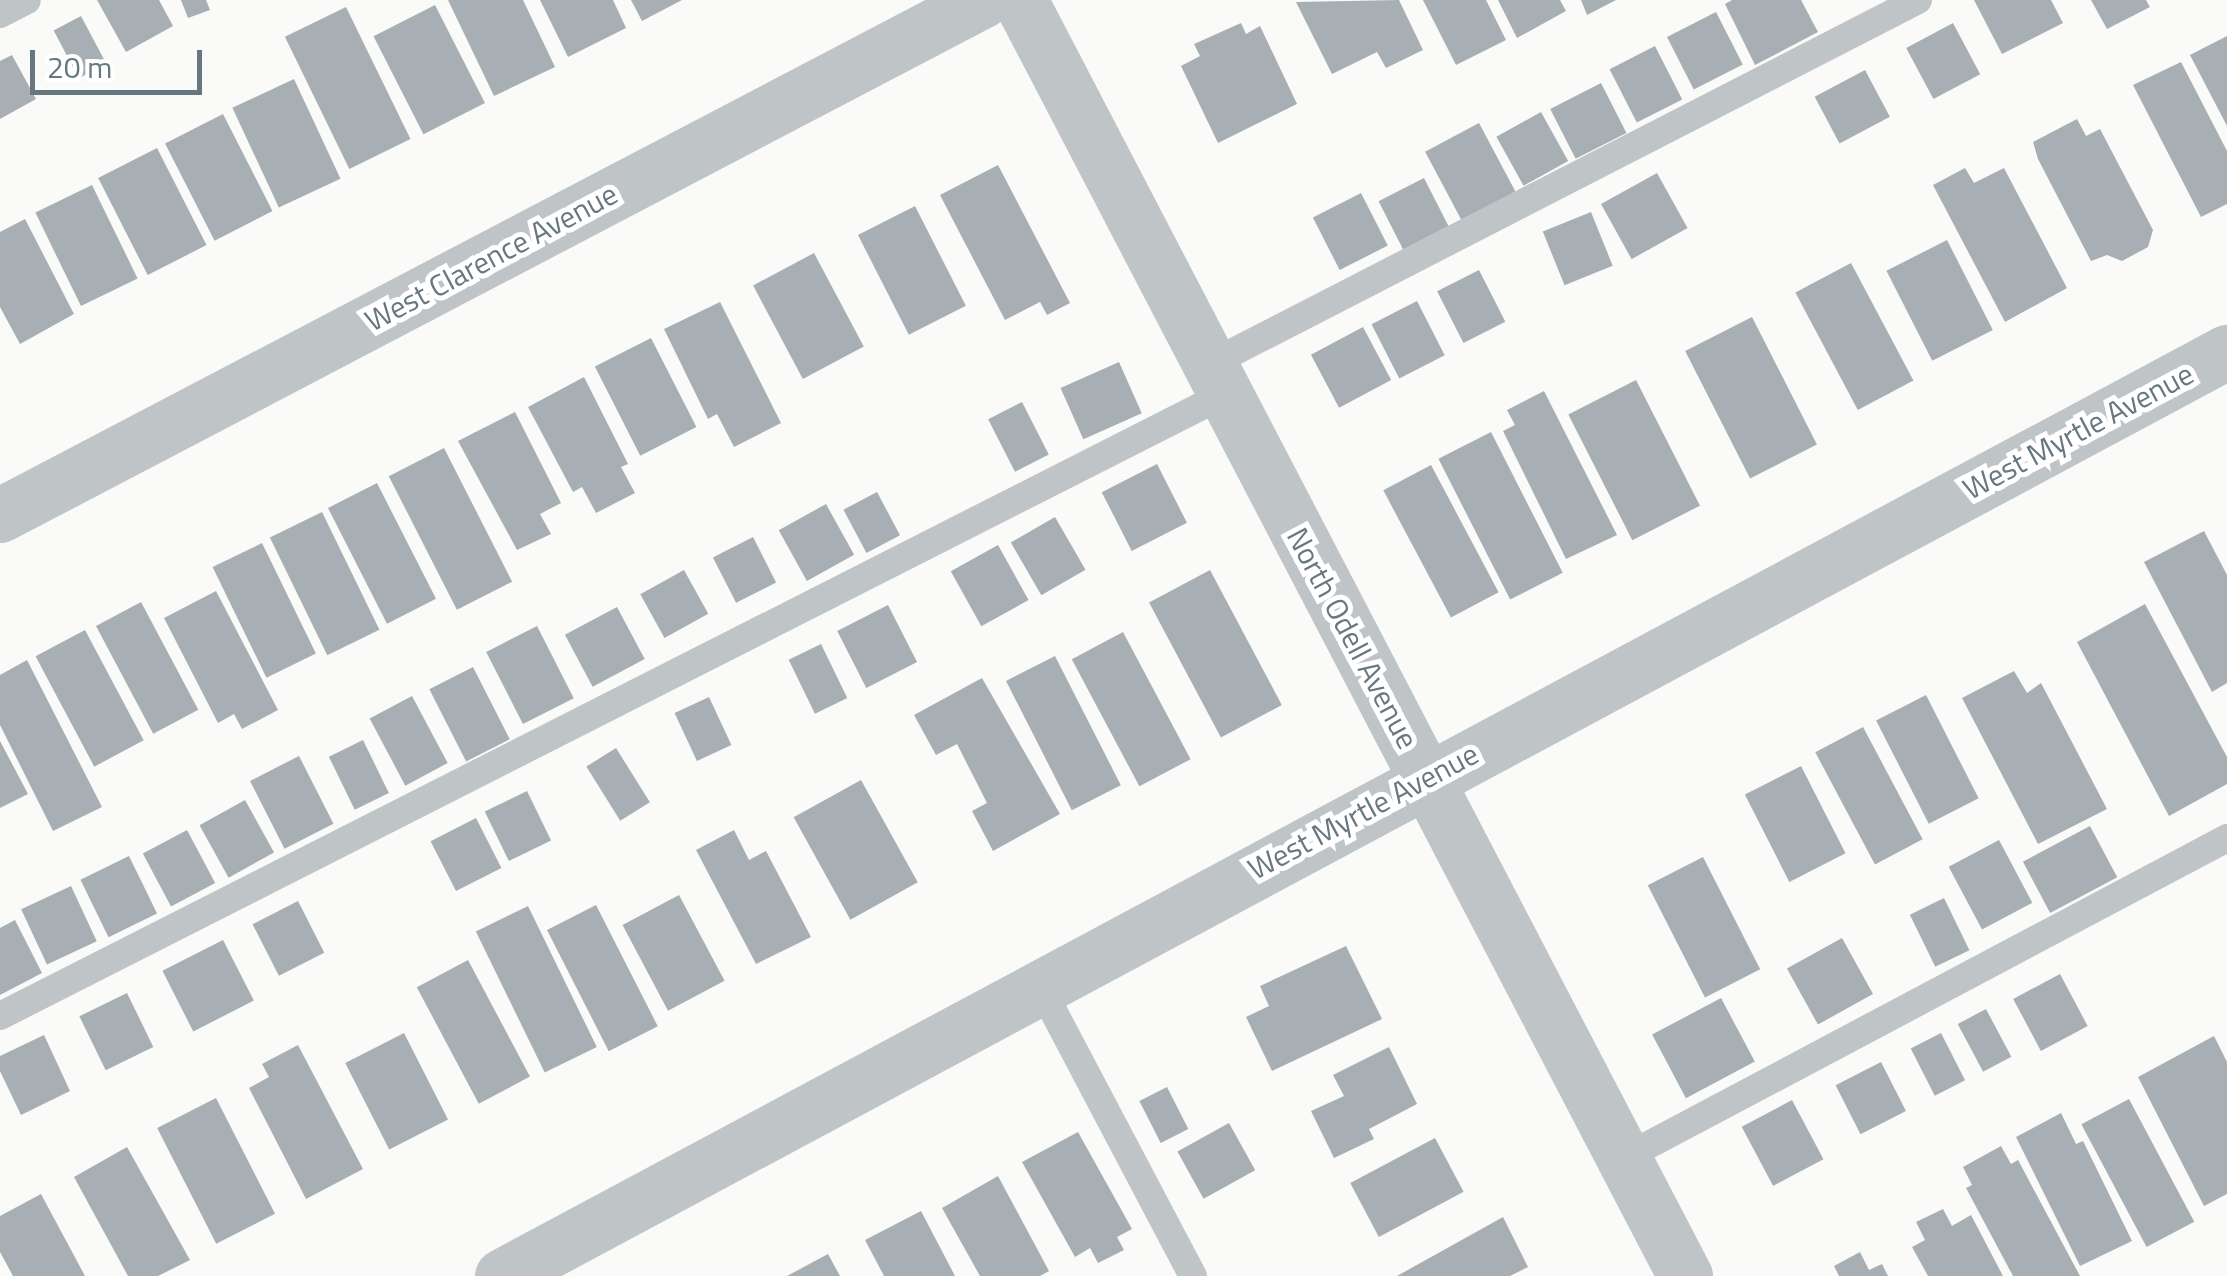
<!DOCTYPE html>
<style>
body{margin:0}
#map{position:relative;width:2227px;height:1276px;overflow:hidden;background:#fafaf8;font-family:"Titillium Web",sans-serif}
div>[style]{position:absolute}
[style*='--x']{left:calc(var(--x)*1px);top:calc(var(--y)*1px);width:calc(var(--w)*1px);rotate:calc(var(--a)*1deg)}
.building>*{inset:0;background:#a7afb4;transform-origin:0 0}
.service>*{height:28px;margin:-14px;padding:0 14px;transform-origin:14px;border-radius:14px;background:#bfc4c7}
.minor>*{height:55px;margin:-27.5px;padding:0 27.5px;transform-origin:27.5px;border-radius:27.5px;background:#bfc4c7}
span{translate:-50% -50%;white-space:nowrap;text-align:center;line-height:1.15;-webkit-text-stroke:10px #fff;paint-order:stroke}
.street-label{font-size:30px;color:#677780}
.scale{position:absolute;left:30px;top:50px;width:172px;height:45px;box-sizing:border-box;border:5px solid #677780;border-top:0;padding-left:12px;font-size:30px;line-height:35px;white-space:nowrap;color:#677780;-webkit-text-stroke:8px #fff;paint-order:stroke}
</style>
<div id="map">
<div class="building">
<div style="clip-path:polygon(97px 0,159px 0,173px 26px,126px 52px)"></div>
<div style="clip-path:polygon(181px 0,206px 0,210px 10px,188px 18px)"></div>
<div style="clip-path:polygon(448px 0,523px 0,555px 67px,494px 96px)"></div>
<div style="clip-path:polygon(540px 0,613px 0,626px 28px,568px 57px)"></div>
<div style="clip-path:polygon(631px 0,682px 0,642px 21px)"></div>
<div style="clip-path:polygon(1399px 0,1423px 50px,1386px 68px,1377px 52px,1332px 74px,1296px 2px)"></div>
<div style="clip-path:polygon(1423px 0,1486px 0,1506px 40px,1456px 65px)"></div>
<div style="clip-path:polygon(1498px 0,1560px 0,1566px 11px,1517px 38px)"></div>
<div style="clip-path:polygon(1581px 0,1616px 0,1587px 15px)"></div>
<div style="clip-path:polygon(1732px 0,1801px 0,1818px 32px,1755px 65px,1725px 4px)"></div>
<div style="clip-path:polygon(1974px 0,2051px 0,2063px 23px,2002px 54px)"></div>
<div style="clip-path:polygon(2091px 0,2146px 0,2150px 7px,2107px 29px)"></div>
<div style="left:435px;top:5px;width:110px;height:69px;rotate:63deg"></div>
<div style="left:346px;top:7px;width:147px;height:68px;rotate:64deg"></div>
<div style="left:1716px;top:12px;width:59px;height:55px;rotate:63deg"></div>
<div style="left:81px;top:16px;width:54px;height:31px;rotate:62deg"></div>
<div style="clip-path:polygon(1241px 23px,1246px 34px,1260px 26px,1297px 104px,1218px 143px,1181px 66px,1200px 56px,1194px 44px)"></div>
<div style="left:1953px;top:23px;width:58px;height:53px;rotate:62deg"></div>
<div style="clip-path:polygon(2227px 36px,2227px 126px,2190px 55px)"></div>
<div style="left:1655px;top:46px;width:60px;height:51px;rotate:63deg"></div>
<div style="clip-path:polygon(12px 55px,36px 99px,0 119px,0 61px)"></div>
<div style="clip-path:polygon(2181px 62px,2227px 151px,2227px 204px,2201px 217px,2133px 85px)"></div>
<div style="left:1865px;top:70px;width:53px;height:57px;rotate:62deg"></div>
<div style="left:294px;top:79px;width:110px;height:68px;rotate:65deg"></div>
<div style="left:1601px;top:83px;width:56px;height:57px;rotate:63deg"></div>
<div style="left:1541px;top:112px;width:56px;height:51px;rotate:61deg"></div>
<div style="left:223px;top:114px;width:109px;height:65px;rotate:63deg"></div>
<div style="clip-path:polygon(2077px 119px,2086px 136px,2100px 129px,2153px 230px,2148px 247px,2122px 261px,2107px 255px,2091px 261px,2038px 159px,2033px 142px)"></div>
<div style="left:1479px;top:123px;width:81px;height:61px;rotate:62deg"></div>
<div style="left:157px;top:148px;width:109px;height:66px;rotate:63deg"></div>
<div style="clip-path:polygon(998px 165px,1070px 303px,1047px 315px,1040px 302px,1005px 320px,940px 195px)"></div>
<div style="clip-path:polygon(1965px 168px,1974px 183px,2004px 168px,2067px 288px,2005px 322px,1933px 185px)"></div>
<div style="left:1657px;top:173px;width:63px;height:64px;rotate:61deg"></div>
<div style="left:1424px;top:178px;width:57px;height:51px;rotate:63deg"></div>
<div style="left:92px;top:185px;width:104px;height:63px;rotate:64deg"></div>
<div style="left:1361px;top:193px;width:59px;height:54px;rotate:63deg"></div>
<div style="left:915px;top:206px;width:112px;height:64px;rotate:63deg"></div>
<div style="left:1591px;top:212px;width:58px;height:52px;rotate:68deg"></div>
<div style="clip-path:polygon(25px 219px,74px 314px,20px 344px,0 307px,0 232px)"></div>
<div style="left:1947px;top:240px;width:101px;height:68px;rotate:63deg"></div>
<div style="left:814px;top:253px;width:106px;height:69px;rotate:62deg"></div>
<div style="left:1851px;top:263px;width:133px;height:63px;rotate:62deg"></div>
<div style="left:1479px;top:270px;width:58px;height:47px;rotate:63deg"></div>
<div style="left:1417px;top:301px;width:61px;height:51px;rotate:63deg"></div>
<div style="clip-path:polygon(720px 302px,781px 423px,734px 447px,717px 414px,708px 419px,664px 329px)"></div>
<div style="left:1752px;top:317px;width:143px;height:75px;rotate:63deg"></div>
<div style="left:1363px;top:327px;width:60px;height:59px;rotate:62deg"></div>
<div style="left:651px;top:338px;width:100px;height:63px;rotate:63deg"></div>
<div style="left:1119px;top:362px;width:56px;height:64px;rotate:66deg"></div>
<div style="clip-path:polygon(584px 377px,628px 464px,621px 467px,635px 493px,596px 513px,582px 487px,573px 492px,528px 407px)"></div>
<div style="left:1636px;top:380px;width:141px;height:76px;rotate:63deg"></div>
<div style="clip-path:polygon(1544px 391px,1617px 535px,1566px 559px,1503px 431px,1515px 425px,1507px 410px)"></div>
<div style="left:1022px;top:402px;width:59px;height:38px;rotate:63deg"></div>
<div style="clip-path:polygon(515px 412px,561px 503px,540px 514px,551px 534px,517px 550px,458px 441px)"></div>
<div style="left:1491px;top:432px;width:158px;height:59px;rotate:63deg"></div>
<div style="left:444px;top:448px;width:150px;height:62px;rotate:63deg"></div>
<div style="left:1157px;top:464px;width:66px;height:62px;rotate:63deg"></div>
<div style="left:1431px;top:465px;width:144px;height:54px;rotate:62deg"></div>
<div style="left:377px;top:483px;width:130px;height:55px;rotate:63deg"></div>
<div style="left:877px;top:492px;width:49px;height:38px;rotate:62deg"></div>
<div style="left:826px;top:504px;width:58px;height:54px;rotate:61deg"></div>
<div style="left:322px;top:512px;width:131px;height:58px;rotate:64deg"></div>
<div style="left:1055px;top:517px;width:61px;height:51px;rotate:60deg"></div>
<div style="clip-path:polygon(2204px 531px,2227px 575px,2227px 683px,2212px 692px,2144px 562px)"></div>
<div style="left:753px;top:537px;width:51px;height:45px;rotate:63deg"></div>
<div style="left:262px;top:543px;width:123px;height:55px;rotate:64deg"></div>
<div style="left:998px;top:545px;width:63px;height:54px;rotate:61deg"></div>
<div style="left:684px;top:570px;width:50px;height:50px;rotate:61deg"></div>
<div style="left:1210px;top:570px;width:153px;height:69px;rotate:62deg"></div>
<div style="clip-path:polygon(216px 591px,278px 710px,242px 729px,234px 714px,218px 723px,164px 618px)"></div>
<div style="left:141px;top:602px;width:122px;height:51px;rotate:62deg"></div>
<div style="clip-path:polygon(2145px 604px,2227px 757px,2227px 784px,2169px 816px,2077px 642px)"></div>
<div style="left:888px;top:605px;width:64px;height:57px;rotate:63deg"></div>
<div style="left:617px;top:607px;width:59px;height:59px;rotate:62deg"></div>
<div style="left:537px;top:626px;width:81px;height:57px;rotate:63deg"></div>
<div style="left:85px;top:630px;width:125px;height:56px;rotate:62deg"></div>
<div style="left:1123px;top:632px;width:144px;height:58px;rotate:62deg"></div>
<div style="left:821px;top:644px;width:60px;height:36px;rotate:64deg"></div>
<div style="left:1055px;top:656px;width:145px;height:55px;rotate:63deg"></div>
<div style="clip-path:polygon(27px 660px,102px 807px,53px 831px,0 725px,0 675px)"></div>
<div style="left:473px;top:667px;width:81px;height:49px;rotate:63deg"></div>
<div style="clip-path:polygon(2014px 671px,2027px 693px,2041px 683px,2107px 809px,2038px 844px,1962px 698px)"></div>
<div style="clip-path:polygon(982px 678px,1060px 814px,993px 851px,972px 811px,987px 803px,957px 744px,936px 755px,914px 715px)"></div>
<div style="left:1926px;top:695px;width:116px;height:56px;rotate:63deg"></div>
<div style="left:412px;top:696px;width:76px;height:48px;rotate:62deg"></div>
<div style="left:709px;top:697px;width:53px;height:38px;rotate:65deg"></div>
<div style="left:1863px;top:727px;width:127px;height:54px;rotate:62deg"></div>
<div style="left:363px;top:740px;width:59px;height:38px;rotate:64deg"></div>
<div style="clip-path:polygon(0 741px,28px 794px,0 808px)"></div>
<div style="left:616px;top:748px;width:64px;height:35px;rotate:58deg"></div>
<div style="left:299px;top:756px;width:76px;height:55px;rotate:63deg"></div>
<div style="left:1801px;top:766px;width:98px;height:63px;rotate:63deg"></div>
<div style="left:861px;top:780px;width:117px;height:77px;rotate:61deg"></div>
<div style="left:527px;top:791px;width:55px;height:47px;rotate:64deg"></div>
<div style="left:245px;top:800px;width:60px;height:52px;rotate:61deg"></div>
<div style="left:476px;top:818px;width:56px;height:51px;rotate:63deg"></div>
<div style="left:2090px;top:826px;width:58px;height:76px;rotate:62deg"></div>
<div style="left:187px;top:830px;width:60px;height:50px;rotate:62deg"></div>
<div style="clip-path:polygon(734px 830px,749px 860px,766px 851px,811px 937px,756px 964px,696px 850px)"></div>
<div style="left:1999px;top:840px;width:71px;height:57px;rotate:62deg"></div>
<div style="left:129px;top:856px;width:64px;height:54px;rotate:64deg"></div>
<div style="left:1703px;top:857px;width:126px;height:62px;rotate:63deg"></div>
<div style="left:71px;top:886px;width:61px;height:55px;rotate:65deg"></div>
<div style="left:679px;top:895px;width:97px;height:64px;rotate:62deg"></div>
<div style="left:1944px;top:898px;width:58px;height:38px;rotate:64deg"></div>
<div style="left:298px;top:901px;width:58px;height:51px;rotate:63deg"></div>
<div style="left:596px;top:905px;width:136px;height:55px;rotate:63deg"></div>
<div style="left:528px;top:906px;width:157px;height:58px;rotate:64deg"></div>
<div style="clip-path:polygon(15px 920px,42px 973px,0 995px,0 928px)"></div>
<div style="left:1842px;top:938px;width:64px;height:63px;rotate:61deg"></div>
<div style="left:223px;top:940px;width:68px;height:68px;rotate:63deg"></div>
<div style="clip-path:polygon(1346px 946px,1382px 1019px,1272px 1071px,1246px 1017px,1269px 1006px,1260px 986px)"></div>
<div style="left:468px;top:960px;width:132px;height:58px;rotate:62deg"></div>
<div style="left:2060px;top:974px;width:59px;height:53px;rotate:62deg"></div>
<div style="left:127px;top:993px;width:60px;height:53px;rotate:64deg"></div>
<div style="left:1721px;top:998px;width:72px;height:78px;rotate:62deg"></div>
<div style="left:1986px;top:1009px;width:54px;height:32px;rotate:62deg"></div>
<div style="left:404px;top:1033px;width:97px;height:66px;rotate:63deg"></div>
<div style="left:1941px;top:1033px;width:53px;height:34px;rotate:63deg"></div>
<div style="clip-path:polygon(44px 1035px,70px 1091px,21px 1115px,0 1071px,0 1056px)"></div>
<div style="clip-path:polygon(2214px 1036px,2227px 1062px,2227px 1194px,2204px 1206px,2138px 1077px)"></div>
<div style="clip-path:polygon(298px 1045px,363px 1169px,306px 1199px,249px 1088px,269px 1077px,262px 1064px)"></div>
<div style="clip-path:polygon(1389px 1047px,1417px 1104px,1369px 1129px,1374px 1139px,1334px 1158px,1311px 1111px,1344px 1096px,1333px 1075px)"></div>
<div style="left:1881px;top:1062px;width:55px;height:51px;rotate:63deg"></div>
<div style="left:1167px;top:1087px;width:47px;height:31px;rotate:63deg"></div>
<div style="left:216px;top:1098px;width:130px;height:66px;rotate:63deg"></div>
<div style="left:2129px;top:1099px;width:139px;height:54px;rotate:62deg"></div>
<div style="left:1792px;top:1100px;width:67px;height:57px;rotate:62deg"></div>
<div style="clip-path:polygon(2061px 1113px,2076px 1144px,2083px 1141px,2132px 1241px,2080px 1266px,2016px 1137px)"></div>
<div style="left:1229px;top:1123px;width:54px;height:59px;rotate:61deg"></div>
<div style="clip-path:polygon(1078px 1132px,1132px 1229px,1117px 1237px,1124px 1250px,1098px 1263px,1090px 1248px,1075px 1257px,1022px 1162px)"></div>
<div style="left:1435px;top:1138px;width:61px;height:96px;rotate:62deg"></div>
<div style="clip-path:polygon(2001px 1146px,2011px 1164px,2018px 1160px,2080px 1276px,2013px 1276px,1966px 1188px,1972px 1185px,1963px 1167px)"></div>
<div style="clip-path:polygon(127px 1147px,190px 1260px,158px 1276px,128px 1276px,74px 1177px)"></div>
<div style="clip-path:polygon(998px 1176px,1049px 1271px,1040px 1276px,980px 1276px,942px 1208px)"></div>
<div style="clip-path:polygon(41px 1194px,85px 1276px,13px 1276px,0 1252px,0 1216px)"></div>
<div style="clip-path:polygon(1943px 1209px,1952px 1226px,1971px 1215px,2003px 1276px,1928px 1276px,1912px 1247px,1925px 1240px,1916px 1222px)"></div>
<div style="clip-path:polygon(921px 1211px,955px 1276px,884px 1276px,865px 1240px)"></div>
<div style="clip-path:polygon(1503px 1217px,1528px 1267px,1510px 1276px,1397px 1276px)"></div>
<div style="clip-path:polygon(1860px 1252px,1869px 1270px,1882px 1264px,1888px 1276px,1839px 1276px,1834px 1266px)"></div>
<div style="clip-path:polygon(828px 1254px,840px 1276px,787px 1276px)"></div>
</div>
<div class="service">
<div style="--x:0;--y:14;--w:30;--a:-27"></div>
<div style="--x:1210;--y:364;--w:796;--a:-27.21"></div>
<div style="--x:1040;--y:986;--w:328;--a:62.2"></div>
<div style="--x:0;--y:1016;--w:1374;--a:-26.92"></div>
<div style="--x:1624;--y:1158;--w:683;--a:-27.95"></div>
</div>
<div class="minor">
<div style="--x:1020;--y:0;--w:1439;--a:62.47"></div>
<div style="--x:0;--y:515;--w:1110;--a:-27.65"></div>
<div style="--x:502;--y:1276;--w:1957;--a:-28.18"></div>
</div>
<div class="street-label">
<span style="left:491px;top:257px;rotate:-28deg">West Clarence Avenue</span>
<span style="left:2078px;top:431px;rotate:-28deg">West Myrtle Avenue</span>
<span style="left:1353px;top:638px;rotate:62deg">North Odell Avenue</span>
<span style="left:1363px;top:811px;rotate:-28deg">West Myrtle Avenue</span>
</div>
<div class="scale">20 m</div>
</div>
